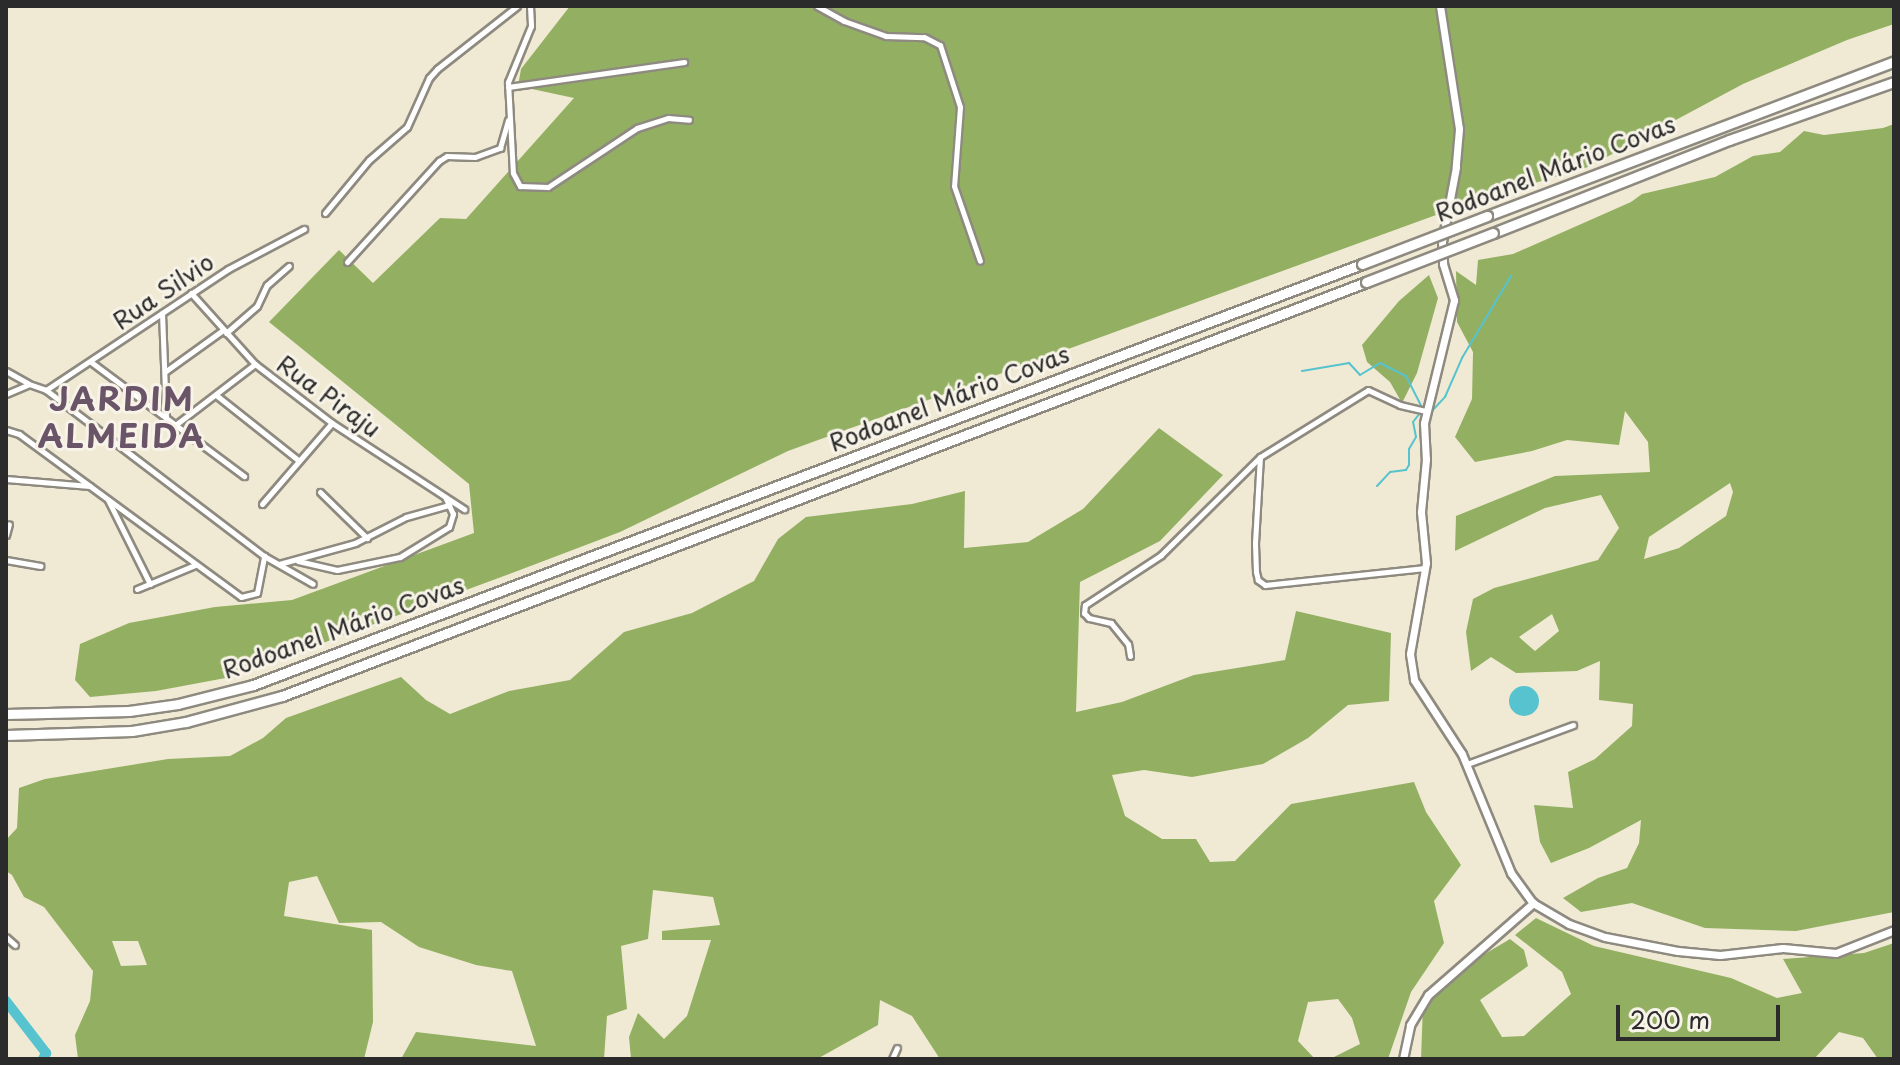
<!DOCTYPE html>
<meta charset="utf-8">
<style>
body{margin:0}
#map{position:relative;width:1900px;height:1065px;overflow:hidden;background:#f0ead4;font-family:"Playpen Sans",sans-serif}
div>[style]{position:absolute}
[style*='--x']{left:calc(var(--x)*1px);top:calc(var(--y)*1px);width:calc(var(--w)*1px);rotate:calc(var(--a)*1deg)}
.forest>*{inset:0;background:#93b062}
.water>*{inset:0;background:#56c3ce}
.round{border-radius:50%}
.stream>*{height:2px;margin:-1px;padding:0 1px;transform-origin:1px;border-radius:1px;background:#56c3ce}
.river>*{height:10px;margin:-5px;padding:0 5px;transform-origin:5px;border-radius:5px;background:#56c3ce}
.roads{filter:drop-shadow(2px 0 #8e8a80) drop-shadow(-2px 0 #8e8a80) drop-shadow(0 2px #8e8a80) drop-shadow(0 -2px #8e8a80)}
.street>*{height:5px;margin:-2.5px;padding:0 2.5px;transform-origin:2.5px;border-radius:2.5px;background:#fff}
.secondary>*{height:7px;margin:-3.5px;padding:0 3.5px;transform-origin:3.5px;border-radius:3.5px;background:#fff}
.highway>*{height:9px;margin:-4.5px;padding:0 4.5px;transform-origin:4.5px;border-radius:4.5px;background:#fff}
.bridges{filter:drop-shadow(2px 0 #8e8a80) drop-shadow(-2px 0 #8e8a80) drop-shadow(0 2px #8e8a80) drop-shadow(0 -2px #8e8a80)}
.highway-bridge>*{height:9px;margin:-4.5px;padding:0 4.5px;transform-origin:4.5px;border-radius:4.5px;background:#fff}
span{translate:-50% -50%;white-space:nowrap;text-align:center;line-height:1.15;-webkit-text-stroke:6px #f7f3e8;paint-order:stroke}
.street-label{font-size:24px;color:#2b2b2b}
.district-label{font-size:32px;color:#6a5468;font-weight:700;letter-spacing:2px}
.frame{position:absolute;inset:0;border:8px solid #2b2b2b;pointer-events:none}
.scale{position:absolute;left:1616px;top:1005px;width:164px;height:36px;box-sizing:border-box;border:4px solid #2b2b2b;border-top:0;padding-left:10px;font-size:24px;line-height:28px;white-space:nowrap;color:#2b2b2b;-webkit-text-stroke:6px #f7f3e8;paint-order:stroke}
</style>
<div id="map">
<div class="forest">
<div style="clip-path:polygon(570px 6px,1894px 6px,1894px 24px,1847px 40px,1743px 84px,1588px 167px,1469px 203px,788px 451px,620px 532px,520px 570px,231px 677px,156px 691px,90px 697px,75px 680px,80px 644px,129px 623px,215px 607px,292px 600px,474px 533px,469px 484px,269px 322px,339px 250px,373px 283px,440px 218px,466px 219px,574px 98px,518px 86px,521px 69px)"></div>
<div style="clip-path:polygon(evenodd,1894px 124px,1894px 912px,1796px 931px,1705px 928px,1632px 903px,1581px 912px,1563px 898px,1598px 878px,1627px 868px,1639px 843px,1641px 820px,1589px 848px,1551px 863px,1540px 842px,1534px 805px,1573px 808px,1568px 772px,1595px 759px,1632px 726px,1633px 704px,1599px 700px,1600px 661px,1577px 671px,1516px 673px,1491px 657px,1471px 671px,1466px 632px,1473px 599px,1494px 588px,1598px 560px,1619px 528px,1601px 495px,1545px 508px,1455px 551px,1456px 516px,1555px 476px,1650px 472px,1648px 442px,1625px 411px,1619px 445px,1567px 440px,1532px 451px,1475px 462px,1455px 437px,1472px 399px,1473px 352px,1457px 322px,1456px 271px,1476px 285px,1478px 260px,1513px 254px,1631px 202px,1642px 194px,1715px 177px,1753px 156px,1780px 152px,1804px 131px,1824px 135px,1883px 128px,1894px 124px,1730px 483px,1733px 492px,1726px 516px,1679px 548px,1644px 559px,1649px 537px,1730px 483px,1894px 124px,1552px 614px,1559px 631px,1535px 651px,1519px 637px,1552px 614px)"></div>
<div style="clip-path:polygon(1429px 275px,1438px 298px,1417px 373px,1402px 403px,1390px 382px,1367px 362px,1362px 345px,1399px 301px)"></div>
<div style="clip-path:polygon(evenodd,1159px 428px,1223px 475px,1160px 541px,1080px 582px,1076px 712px,1122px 702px,1194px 675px,1285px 660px,1296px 611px,1391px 633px,1389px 701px,1348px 705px,1308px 738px,1263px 764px,1192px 777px,1144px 770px,1112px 775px,1125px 816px,1162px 839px,1196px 839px,1210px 862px,1235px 861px,1291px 804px,1414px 782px,1426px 812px,1461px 865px,1434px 901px,1444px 943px,1411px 992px,1388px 1059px,1330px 1059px,1360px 1044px,1352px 1018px,1338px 999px,1308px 1002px,1298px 1041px,1315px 1059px,940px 1059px,912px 1016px,880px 1000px,878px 1025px,817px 1059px,631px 1059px,629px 1037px,638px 1013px,664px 1039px,687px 1016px,711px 940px,662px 940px,662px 931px,720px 925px,713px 897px,653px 890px,648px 939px,621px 946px,627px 1009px,607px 1016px,604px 1059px,401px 1059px,416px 1032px,536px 1046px,512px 971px,476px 965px,419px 947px,381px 922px,339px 923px,317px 876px,289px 882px,284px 916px,372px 930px,373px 1022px,364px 1059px,78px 1059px,75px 1035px,90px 1001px,93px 971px,44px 907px,24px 897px,12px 875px,6px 871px,6px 840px,17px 828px,19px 788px,45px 779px,168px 759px,230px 756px,263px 738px,286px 718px,401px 677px,426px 700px,450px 714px,509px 691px,570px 680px,624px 632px,692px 613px,754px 581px,778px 539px,806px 517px,912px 504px,965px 491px,964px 548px,1028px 542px,1083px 509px,1159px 428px,112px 941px,138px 941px,147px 965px,121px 966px,112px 941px)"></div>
<div style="clip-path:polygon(1536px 918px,1594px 946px,1731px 978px,1777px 998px,1802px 993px,1783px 959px,1864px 953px,1894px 943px,1894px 1059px,1878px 1059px,1863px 1038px,1839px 1032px,1814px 1059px,1421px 1059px,1423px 1004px,1473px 961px,1510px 939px,1524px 950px,1528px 966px,1480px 1000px,1502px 1037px,1524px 1036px,1571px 994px,1562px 972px,1515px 935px)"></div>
</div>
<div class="water">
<div class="round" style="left:1509px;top:686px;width:30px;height:30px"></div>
</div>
<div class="stream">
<div style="--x:1302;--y:371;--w:48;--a:-9.7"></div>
<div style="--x:1349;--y:363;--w:16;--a:47"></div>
<div style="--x:1360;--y:375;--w:23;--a:-31"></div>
<div style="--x:1380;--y:363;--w:29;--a:27"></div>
<div style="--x:1406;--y:376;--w:35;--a:63"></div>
<div style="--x:1431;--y:412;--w:21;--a:-47"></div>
<div style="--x:1445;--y:397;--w:43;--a:-66.4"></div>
<div style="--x:1462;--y:358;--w:96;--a:-59.1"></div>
<div style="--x:1377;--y:486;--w:19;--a:-47"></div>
<div style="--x:1390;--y:472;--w:16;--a:-7"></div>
<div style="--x:1406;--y:470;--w:6;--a:-59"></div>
<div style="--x:1409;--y:465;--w:16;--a:-90"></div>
<div style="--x:1409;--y:449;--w:14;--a:-60"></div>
<div style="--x:1416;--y:437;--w:15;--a:-101"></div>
<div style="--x:1413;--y:422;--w:11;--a:-52"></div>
</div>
<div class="river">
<div style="--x:6;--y:1001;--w:66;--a:52.4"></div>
<div style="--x:46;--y:1053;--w:7;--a:117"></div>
</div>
<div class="roads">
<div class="street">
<div style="--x:530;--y:6;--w:20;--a:87"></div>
<div style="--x:531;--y:26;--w:61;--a:112.3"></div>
<div style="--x:508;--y:82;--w:91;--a:86.9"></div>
<div style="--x:513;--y:173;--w:15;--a:62"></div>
<div style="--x:520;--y:186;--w:28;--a:2"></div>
<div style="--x:548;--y:187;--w:107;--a:-33.5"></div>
<div style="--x:637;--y:128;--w:33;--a:-18"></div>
<div style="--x:668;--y:118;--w:21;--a:5"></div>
<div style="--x:817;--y:6;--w:31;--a:29"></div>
<div style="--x:844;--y:21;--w:45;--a:19.7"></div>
<div style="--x:886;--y:36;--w:38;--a:2"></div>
<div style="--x:924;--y:37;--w:18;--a:27"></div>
<div style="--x:940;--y:45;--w:65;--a:72.1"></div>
<div style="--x:960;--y:107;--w:79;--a:94.3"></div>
<div style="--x:954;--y:186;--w:79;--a:70.9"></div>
<div style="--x:508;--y:87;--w:178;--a:-8.1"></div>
<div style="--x:325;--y:213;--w:69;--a:-50.3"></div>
<div style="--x:369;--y:160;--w:50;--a:-41"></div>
<div style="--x:407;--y:127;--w:54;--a:-65.8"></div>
<div style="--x:429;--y:78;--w:12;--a:-48"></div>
<div style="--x:437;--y:69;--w:102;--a:-38.2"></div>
<div style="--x:347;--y:262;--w:137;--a:-47.7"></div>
<div style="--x:439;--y:161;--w:9;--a:-32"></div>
<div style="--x:447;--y:156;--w:28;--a:2"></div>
<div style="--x:475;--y:157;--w:27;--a:-20"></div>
<div style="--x:500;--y:148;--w:29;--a:-74"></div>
<div style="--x:191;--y:293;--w:96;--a:48"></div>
<div style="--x:255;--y:364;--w:97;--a:37.5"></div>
<div style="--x:332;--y:423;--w:158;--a:33.1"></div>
<div style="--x:162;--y:313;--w:106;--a:87.8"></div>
<div style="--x:226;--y:333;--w:41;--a:-41.1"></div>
<div style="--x:257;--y:306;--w:23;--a:-65"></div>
<div style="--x:267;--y:285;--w:29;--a:-41"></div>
<div style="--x:91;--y:362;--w:191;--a:36.7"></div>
<div style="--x:6;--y:371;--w:25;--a:29"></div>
<div style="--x:166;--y:371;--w:70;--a:-35.7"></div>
<div style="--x:46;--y:390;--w:219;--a:-33.6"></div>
<div style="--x:228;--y:269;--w:86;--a:-27.8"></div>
<div style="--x:6;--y:394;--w:25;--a:-23"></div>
<div style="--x:29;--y:384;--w:18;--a:19"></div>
<div style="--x:46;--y:390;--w:274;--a:37.3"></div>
<div style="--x:264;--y:556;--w:56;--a:29.7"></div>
<div style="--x:216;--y:395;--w:105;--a:38.4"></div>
<div style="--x:174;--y:426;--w:102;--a:-37.4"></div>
<div style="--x:6;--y:430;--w:14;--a:17"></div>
<div style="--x:19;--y:434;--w:275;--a:36.3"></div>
<div style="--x:241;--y:597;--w:16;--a:-14"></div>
<div style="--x:257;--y:593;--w:38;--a:-79"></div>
<div style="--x:6;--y:479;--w:84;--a:4.8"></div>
<div style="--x:320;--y:492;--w:66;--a:44.4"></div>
<div style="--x:108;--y:500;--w:94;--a:63.4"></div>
<div style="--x:262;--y:504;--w:107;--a:-49.2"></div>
<div style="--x:6;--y:535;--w:11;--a:-75"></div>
<div style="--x:6;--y:560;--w:35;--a:10"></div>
<div style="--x:298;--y:561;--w:40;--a:13"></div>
<div style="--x:337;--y:570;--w:64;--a:-11.7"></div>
<div style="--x:400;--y:557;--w:57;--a:-31.5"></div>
<div style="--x:449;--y:527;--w:14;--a:-73"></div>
<div style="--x:453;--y:514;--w:19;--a:-115"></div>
<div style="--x:279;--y:564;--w:79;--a:-15.4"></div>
<div style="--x:355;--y:543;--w:57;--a:-27"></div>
<div style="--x:406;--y:517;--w:45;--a:-15.6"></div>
<div style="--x:1425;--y:568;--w:161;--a:173.9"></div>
<div style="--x:1265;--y:585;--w:9;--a:-144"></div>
<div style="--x:1258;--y:580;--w:8;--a:-104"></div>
<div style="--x:1256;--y:572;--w:29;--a:-92"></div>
<div style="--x:1255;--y:543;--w:86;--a:-86.7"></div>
<div style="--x:1260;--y:457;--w:127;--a:-31.8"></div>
<div style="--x:1368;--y:390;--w:35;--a:25"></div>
<div style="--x:1400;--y:405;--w:27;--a:13"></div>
<div style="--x:137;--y:589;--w:63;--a:-22.5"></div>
<div style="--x:1130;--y:656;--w:12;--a:-99"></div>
<div style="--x:1128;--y:644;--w:27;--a:-129"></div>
<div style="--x:1111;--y:623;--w:23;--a:-167"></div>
<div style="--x:1089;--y:618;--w:7;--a:-135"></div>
<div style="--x:1084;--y:613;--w:8;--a:-83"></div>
<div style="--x:1085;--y:605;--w:91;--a:-33.3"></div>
<div style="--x:1161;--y:555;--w:139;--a:-44.7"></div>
<div style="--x:1467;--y:764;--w:113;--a:-20.2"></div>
<div style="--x:6;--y:937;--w:12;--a:42"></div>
<div style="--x:892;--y:1059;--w:12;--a:-66"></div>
</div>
<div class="secondary">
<div style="--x:1440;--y:6;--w:124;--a:81.2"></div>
<div style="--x:1459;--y:129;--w:38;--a:95"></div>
<div style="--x:1456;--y:167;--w:76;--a:100.6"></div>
<div style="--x:1442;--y:242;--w:22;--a:87"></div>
<div style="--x:1443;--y:264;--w:38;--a:73"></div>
<div style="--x:1454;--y:300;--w:127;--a:103.7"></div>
<div style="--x:1424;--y:423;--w:36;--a:87"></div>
<div style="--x:1426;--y:459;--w:53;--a:95.4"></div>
<div style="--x:1421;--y:512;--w:51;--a:84.4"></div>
<div style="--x:1426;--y:563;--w:92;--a:100"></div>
<div style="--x:1410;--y:654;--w:26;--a:81"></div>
<div style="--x:1414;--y:680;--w:88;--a:57"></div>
<div style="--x:1462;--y:754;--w:129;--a:67.6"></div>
<div style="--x:1511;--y:873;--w:37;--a:54"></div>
<div style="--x:1533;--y:903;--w:42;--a:30.3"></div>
<div style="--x:1569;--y:924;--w:38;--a:20"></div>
<div style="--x:1605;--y:937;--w:74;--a:10.9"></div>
<div style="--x:1678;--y:951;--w:42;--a:5.4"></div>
<div style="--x:1720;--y:955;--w:63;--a:-6.3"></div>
<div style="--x:1783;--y:948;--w:53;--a:5.4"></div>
<div style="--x:1836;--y:953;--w:62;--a:-21.6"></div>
<div style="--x:1403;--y:1059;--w:35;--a:-78"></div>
<div style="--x:1410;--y:1025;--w:35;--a:-59"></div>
<div style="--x:1428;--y:995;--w:140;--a:-41.2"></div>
</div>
<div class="highway">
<div style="--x:1487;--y:216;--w:436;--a:-20.8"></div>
<div style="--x:1493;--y:233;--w:254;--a:-21.5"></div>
<div style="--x:1729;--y:140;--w:175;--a:-19.4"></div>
<div style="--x:6;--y:714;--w:123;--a:-1.4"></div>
<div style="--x:129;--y:711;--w:49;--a:-8.1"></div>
<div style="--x:178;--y:704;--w:77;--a:-14.2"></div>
<div style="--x:253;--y:685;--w:1186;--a:-20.79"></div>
<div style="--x:6;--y:735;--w:126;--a:-1.8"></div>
<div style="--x:132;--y:731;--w:55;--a:-9.5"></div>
<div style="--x:186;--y:722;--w:99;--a:-15.2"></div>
<div style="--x:282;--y:696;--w:1160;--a:-20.9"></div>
</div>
</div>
<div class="bridges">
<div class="highway-bridge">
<div style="--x:1362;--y:264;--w:134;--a:-21"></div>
<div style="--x:1366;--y:282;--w:136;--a:-21.1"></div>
</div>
</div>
<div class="street-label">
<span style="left:1555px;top:168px;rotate:-21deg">Rodoanel Mário Covas</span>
<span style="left:163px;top:291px;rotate:-34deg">Rua Silvio</span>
<span style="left:329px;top:396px;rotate:36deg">Rua Piraju</span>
<span style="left:949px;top:398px;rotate:-21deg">Rodoanel Mário Covas</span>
<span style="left:343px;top:627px;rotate:-20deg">Rodoanel Mário Covas</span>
</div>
<div class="district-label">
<span style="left:122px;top:417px">JARDIM<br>ALMEIDA</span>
</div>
<div class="frame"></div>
<div class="scale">200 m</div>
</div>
